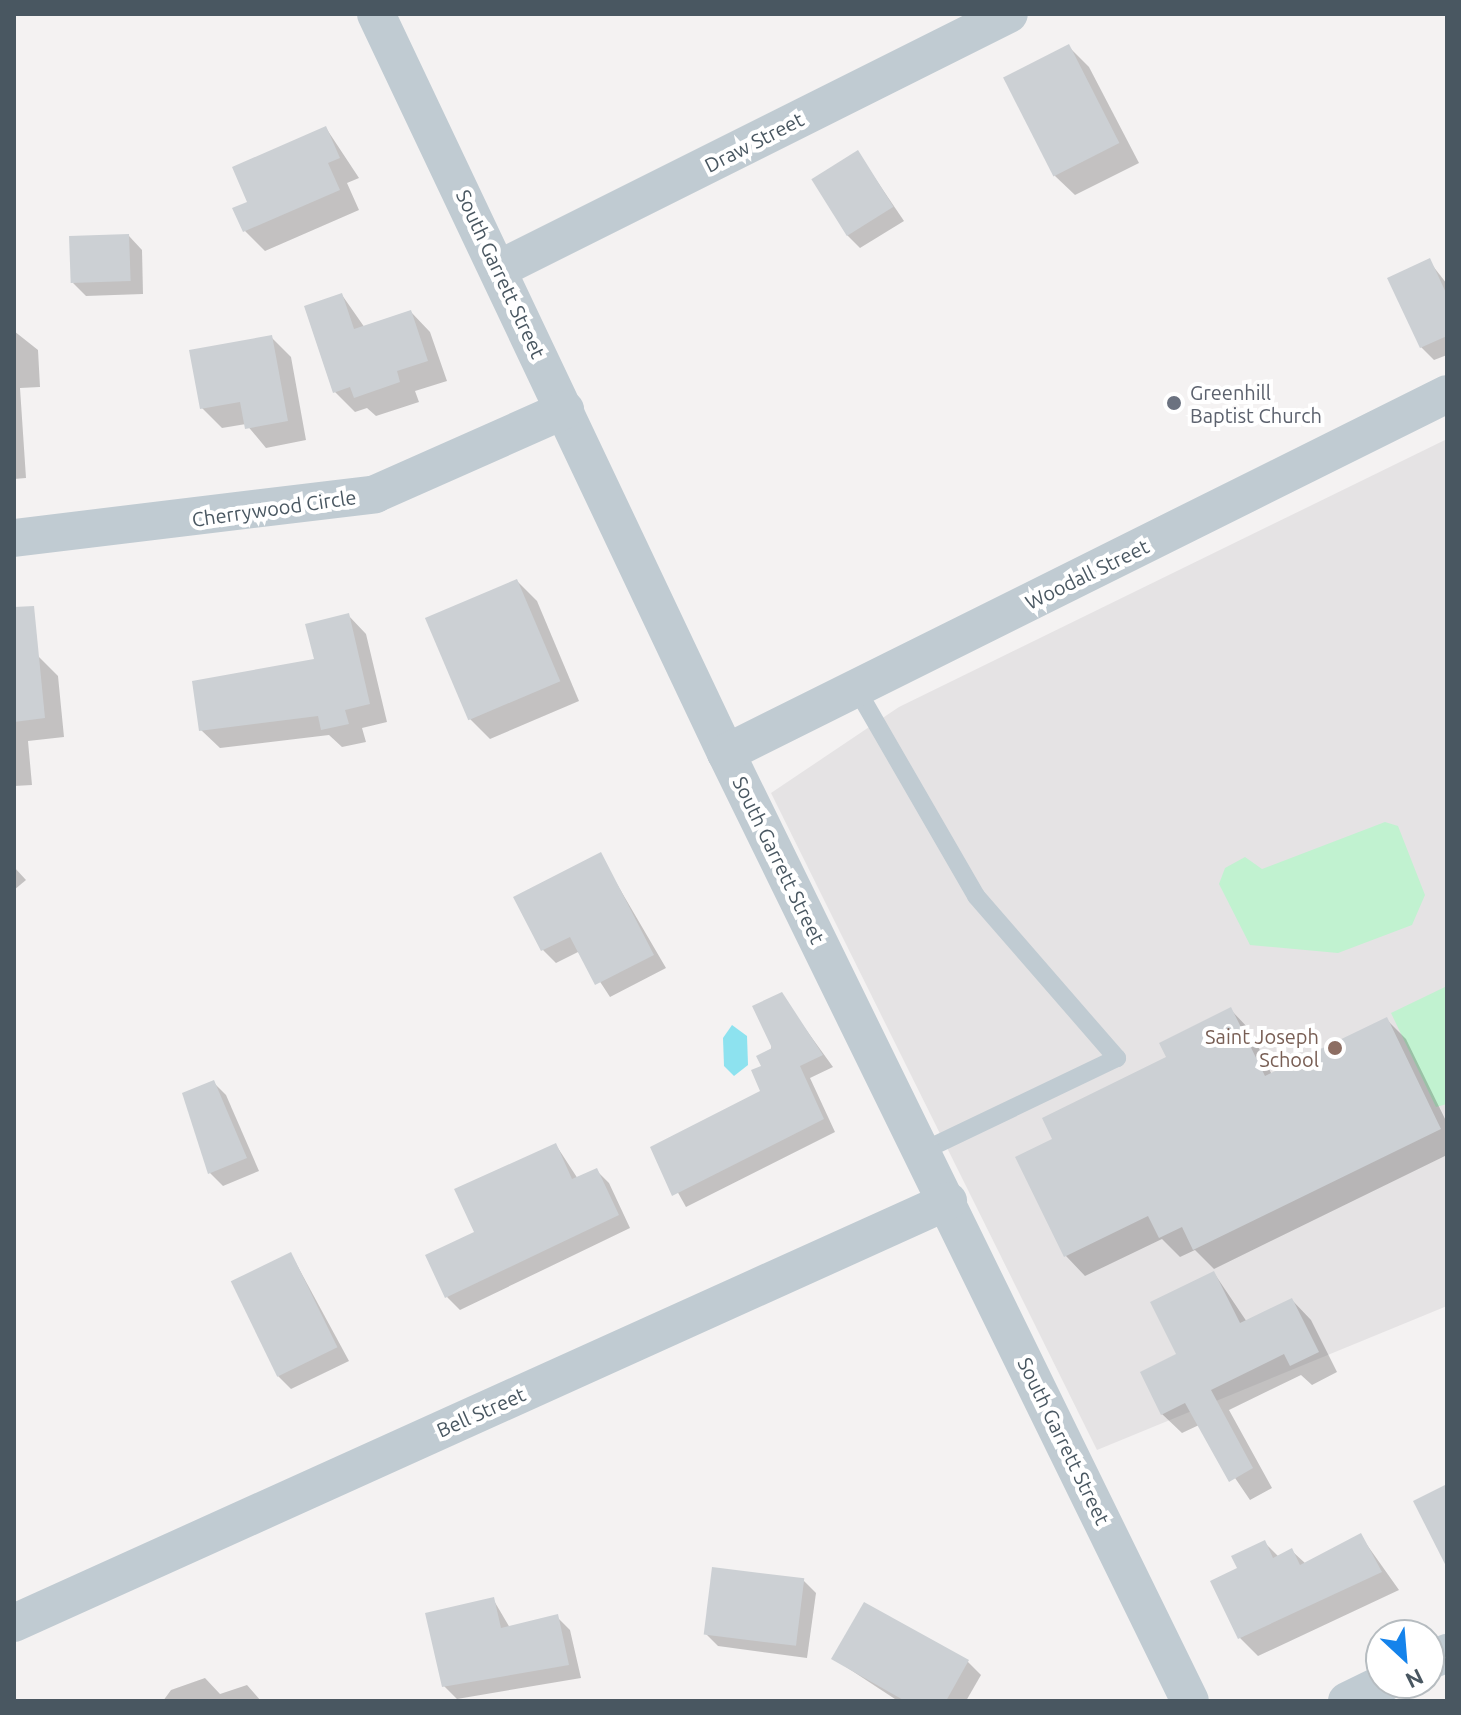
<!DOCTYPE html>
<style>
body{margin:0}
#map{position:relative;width:1461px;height:1715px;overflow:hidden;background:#f4f2f2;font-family:Ubuntu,sans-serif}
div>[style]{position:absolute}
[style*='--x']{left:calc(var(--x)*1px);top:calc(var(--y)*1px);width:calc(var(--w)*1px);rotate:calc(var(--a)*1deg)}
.education>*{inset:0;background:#e5e3e4}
.green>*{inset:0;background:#c1f2d0}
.water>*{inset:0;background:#8de2ef}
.shadow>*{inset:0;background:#0003}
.building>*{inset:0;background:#ccd0d4;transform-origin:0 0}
.lane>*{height:18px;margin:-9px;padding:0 9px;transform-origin:9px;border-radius:9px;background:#c0cbd2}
.street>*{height:38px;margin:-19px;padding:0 19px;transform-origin:19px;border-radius:19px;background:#c0cbd2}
.dots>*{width:22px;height:22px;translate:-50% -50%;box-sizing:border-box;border:4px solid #fff;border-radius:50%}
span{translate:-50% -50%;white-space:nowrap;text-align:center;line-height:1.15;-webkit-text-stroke:8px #fff;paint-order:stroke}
.street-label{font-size:20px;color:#495761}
.worship-label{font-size:20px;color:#5b616d}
.left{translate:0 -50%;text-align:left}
.education-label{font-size:20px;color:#785e54}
.right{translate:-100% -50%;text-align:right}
.frame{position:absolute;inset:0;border:16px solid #495761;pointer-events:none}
.north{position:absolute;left:1365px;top:1619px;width:80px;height:80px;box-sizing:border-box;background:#fff;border:2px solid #b6bcc0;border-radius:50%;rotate:154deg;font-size:22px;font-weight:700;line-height:32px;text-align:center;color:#495761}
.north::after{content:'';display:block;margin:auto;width:28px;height:36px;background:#1583eb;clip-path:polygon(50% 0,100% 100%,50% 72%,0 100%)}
</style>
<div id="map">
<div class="education">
<div style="clip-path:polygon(1447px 439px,1447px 1306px,1097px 1450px,771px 793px,899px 707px)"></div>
</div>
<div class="green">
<div style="clip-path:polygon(1385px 822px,1398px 826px,1425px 895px,1412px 925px,1338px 953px,1250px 945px,1219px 884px,1225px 868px,1245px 857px,1262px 869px)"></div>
<div style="clip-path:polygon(1447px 986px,1447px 1104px,1436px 1107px,1391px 1013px)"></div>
</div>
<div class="water">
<div style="clip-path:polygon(732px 1025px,747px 1036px,748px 1065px,734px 1076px,724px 1066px,723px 1038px)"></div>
</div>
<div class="shadow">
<div style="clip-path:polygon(1069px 47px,1089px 67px,1139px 163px,1075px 195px,1055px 176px)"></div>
<div style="clip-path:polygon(326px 128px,359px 178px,347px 183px,359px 210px,265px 251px,245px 231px,249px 203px)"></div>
<div style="clip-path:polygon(858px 153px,904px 221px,860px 248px,847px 235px)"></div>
<div style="clip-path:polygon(129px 236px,142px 250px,143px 294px,86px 296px,73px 283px)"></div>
<div style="clip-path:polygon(1429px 261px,1447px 284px,1447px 355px,1434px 360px,1421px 347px)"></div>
<div style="clip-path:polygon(342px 295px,365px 328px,411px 312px,430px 332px,447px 381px,415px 391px,419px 402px,376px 416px,367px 408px,355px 412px,335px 392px)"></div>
<div style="clip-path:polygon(14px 331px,38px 350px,40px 387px,20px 388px,26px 478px,14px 479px)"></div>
<div style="clip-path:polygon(271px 337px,291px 357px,306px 440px,266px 448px,246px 424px,222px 428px,202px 408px)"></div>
<div style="clip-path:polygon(517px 581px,537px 601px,579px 701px,490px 739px,470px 719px)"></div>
<div style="clip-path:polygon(348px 615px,366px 634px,387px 722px,362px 728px,366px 742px,342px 747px,329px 735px,220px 748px,201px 730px,316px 661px)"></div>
<div style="clip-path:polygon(38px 656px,58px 676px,64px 737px,28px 741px,32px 785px,14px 786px,14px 659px)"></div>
<div style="clip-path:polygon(600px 855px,666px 968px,610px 997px,580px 951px,556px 963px,543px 950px,516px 898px)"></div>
<div style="clip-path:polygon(14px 867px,26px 880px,14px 890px)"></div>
<div style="clip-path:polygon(781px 995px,833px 1067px,810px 1078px,835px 1132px,686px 1207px,653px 1148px,763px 1092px)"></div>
<div style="clip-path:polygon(1231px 1010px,1250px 1030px,1272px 1075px,1386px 1019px,1406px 1039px,1447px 1123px,1447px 1155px,1214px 1269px,1195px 1250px,1180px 1257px,1162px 1239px,1085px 1276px,1066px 1256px,1018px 1158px,1055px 1140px)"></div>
<div style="clip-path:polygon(213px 1082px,226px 1095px,259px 1171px,223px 1186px,210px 1173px)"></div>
<div style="clip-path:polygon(556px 1145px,578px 1179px,596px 1170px,609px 1183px,630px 1228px,460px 1310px,447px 1297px,477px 1233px)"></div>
<div style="clip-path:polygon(291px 1254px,349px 1361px,291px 1389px,278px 1376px)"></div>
<div style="clip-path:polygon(1214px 1273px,1247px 1322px,1292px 1300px,1311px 1320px,1337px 1372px,1312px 1385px,1301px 1375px,1229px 1410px,1272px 1488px,1250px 1500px,1199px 1425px,1182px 1433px,1162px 1414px)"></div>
<div style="clip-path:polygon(1360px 1535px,1399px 1590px,1258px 1656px,1239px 1637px,1239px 1569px,1264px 1542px,1279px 1557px,1292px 1551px,1306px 1564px)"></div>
<div style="clip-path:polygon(803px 1580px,816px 1593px,807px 1658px,718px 1646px,705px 1633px)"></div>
<div style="clip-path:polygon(493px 1599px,510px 1628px,557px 1617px,570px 1630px,581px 1678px,457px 1699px,444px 1686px)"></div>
<div style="clip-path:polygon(834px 1659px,968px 1662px,981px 1675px,966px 1701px,898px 1701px)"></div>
<div style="clip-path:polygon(205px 1678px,220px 1694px,247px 1685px,261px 1701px,163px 1701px,171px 1690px)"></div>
</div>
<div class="building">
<div style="left:1069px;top:44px;width:111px;height:74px;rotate:63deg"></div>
<div style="clip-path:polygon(326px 126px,340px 158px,328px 163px,340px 190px,243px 232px,232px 208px,247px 202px,232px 167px)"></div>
<div style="left:858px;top:150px;width:67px;height:55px;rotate:58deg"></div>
<div style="left:129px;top:234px;width:47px;height:60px;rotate:88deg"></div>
<div style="clip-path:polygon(1430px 258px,1447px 295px,1447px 336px,1420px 348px,1387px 278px)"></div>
<div style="clip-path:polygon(342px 293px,354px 329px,411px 310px,428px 361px,397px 371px,400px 382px,354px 398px,350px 387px,333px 393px,304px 306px)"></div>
<div style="clip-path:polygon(272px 335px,288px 421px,245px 429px,240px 402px,200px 409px,189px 350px)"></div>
<div style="left:517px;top:579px;width:111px;height:100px;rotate:67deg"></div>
<div style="clip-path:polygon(34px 606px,45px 718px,14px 722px,14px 607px)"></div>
<div style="clip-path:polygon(349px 613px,370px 704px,345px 710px,349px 724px,321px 730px,318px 716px,199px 731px,192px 681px,314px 659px,305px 624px)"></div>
<div style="clip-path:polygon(601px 852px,654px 955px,595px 985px,570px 937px,541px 951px,513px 897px)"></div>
<div style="clip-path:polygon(782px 992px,823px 1055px,800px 1066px,824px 1119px,672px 1196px,650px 1147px,760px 1091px,751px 1070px,761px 1066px,756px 1056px,772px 1048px,752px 1006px)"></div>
<div style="clip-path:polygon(1231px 1007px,1265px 1076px,1387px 1017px,1441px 1129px,1193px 1250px,1182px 1227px,1159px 1238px,1148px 1216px,1064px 1257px,1015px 1157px,1052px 1139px,1042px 1118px,1166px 1057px,1159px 1043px)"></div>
<div style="clip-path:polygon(214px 1080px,247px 1158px,208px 1174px,182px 1093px)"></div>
<div style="clip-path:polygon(556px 1143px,572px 1179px,597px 1168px,619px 1215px,445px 1298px,425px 1255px,474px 1232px,454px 1189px)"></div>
<div style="left:291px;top:1252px;width:106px;height:67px;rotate:64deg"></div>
<div style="clip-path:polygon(1214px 1271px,1240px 1323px,1292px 1298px,1319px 1352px,1290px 1366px,1284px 1354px,1211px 1390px,1253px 1468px,1229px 1482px,1185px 1403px,1161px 1415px,1140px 1372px,1176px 1354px,1150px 1302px)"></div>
<div style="clip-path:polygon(1447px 1484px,1447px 1568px,1413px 1501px)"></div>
<div style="clip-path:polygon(1361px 1533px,1382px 1572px,1238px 1639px,1210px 1581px,1237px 1568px,1231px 1556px,1265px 1540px,1273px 1558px,1292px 1548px,1300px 1565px)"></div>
<div style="left:712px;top:1567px;width:93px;height:68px;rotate:7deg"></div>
<div style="clip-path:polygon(494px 1597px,501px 1628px,558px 1614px,569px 1665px,442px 1687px,425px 1613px)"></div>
<div style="clip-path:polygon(864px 1602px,969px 1660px,946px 1701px,905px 1701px,831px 1659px)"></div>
</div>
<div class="lane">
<div style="--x:856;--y:688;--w:240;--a:60"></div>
<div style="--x:976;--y:896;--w:215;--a:49"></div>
<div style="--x:1117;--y:1058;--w:215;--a:154.4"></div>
</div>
<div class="street">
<div style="--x:376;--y:14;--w:818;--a:64.66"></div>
<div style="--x:726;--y:753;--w:1055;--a:63.92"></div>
<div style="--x:499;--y:269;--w:570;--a:-26.57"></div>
<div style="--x:14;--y:538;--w:364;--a:-6.9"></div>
<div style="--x:375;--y:494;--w:208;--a:-23.9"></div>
<div style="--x:726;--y:753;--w:805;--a:-26.47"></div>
<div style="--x:14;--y:1623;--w:1025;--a:-24.31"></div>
<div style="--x:1429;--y:1661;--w:20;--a:-24"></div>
<div style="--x:1347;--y:1701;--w:41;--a:-25.9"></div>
</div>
<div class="dots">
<div style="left:1174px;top:403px;background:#6b7280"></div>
<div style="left:1335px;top:1048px;background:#8d6e63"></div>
</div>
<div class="street-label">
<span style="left:754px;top:142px;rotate:-27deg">Draw Street</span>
<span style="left:501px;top:274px;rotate:65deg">South Garrett Street</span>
<span style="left:274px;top:508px;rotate:-8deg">Cherrywood Circle</span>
<span style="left:1087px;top:574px;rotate:-26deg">Woodall Street</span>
<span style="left:779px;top:860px;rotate:64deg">South Garrett Street</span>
<span style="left:481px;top:1412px;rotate:-24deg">Bell Street</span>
<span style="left:1064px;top:1441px;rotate:64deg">South Garrett Street</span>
</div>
<div class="worship-label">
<span class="left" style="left:1190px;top:404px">Greenhill<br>Baptist Church</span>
</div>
<div class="education-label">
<span class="right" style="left:1319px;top:1048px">Saint Joseph<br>School</span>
</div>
<div class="frame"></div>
<div class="north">N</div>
</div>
